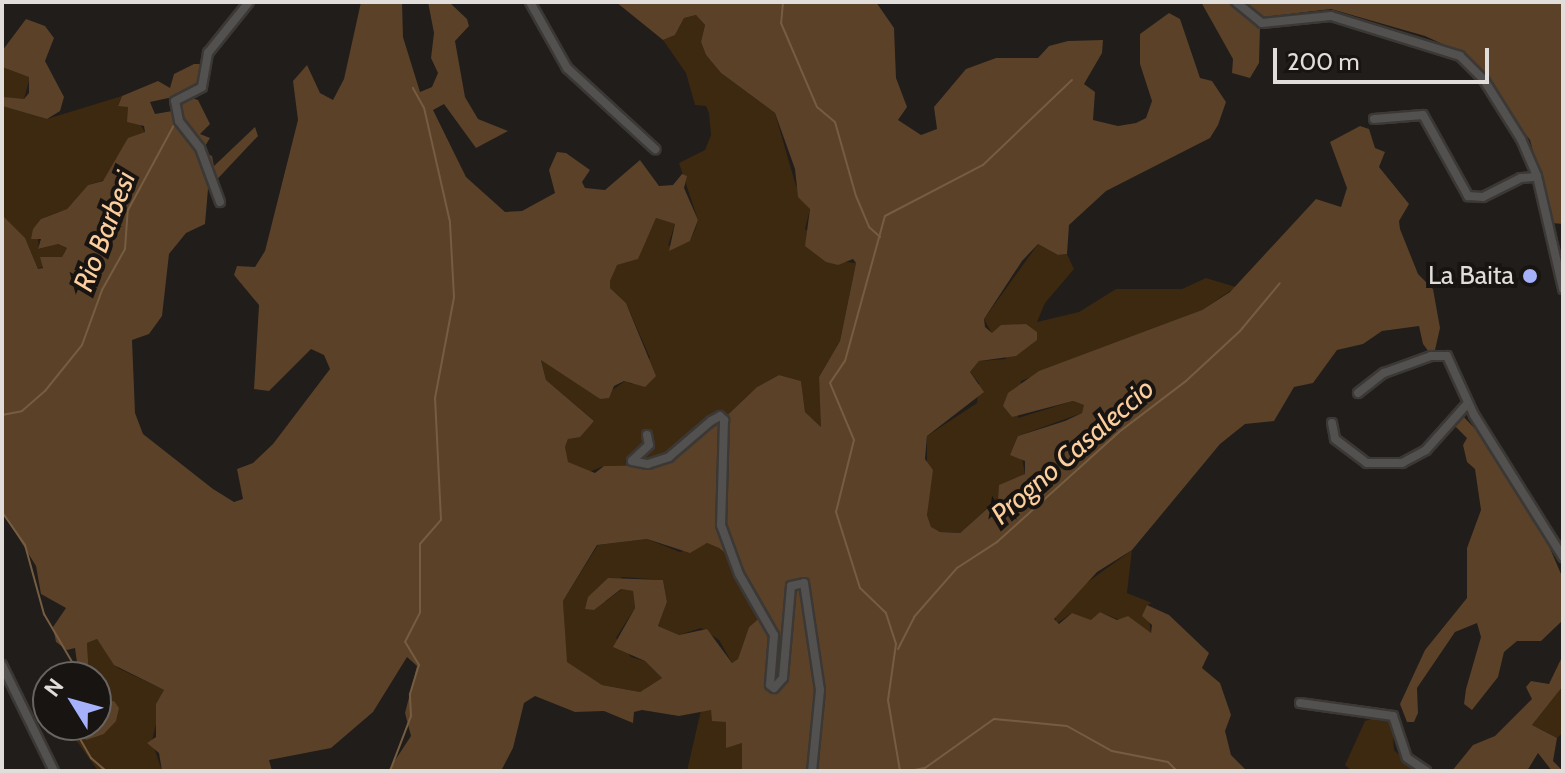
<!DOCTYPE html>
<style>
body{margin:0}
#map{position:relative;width:1565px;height:773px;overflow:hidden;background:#201d1a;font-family:Cabin,sans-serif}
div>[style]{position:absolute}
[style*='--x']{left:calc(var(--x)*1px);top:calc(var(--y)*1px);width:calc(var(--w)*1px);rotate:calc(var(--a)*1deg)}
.green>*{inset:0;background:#3d2810}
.forest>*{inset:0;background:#5a4128}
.stream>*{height:2px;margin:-1px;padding:0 1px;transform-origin:1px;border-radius:1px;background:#765d42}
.roads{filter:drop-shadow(2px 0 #3b3835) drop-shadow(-2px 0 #3b3835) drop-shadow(0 2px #3b3835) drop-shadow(0 -2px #3b3835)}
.minor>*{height:8px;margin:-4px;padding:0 4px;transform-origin:4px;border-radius:4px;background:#52514f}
.dots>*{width:22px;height:22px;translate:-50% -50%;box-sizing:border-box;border:4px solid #171411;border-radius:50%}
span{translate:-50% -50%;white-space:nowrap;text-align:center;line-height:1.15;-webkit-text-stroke:8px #171411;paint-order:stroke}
.poi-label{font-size:26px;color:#e0dddb}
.right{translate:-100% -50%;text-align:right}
.water-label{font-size:28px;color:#fccd9d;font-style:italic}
.frame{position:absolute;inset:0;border:4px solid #e0dddb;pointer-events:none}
.north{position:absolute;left:32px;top:661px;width:80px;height:80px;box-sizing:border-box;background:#171411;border:2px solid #676462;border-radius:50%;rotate:307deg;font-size:22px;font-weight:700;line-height:32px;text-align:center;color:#e0dddb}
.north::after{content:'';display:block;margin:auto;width:28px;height:36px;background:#a6b1fc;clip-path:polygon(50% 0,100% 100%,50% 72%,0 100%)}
.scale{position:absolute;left:1273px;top:48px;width:216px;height:36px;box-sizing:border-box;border:4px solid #e0dddb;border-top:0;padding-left:10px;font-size:24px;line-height:28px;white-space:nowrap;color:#e0dddb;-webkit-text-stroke:6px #171411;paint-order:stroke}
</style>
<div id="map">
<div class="green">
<div style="clip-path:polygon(696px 15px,705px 25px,701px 42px,706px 55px,721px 73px,775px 113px,796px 186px,810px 209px,805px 229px,846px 262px,856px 263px,840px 341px,819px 377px,822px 428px,805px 412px,801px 381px,779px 375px,757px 387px,716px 426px,651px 465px,604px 466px,586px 473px,567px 462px,565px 447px,568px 439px,594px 421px,546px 380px,541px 359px,600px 399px,625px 381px,632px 384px,650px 358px,626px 303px,610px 288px,610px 281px,616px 265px,637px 259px,656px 218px,675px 224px,668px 246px,690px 241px,695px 230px,698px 220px,679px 163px,705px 150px,711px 135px,709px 113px,706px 106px,695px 105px,686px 73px,663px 40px,675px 35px,684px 18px)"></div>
<div style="clip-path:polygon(2px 67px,30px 77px,24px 99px,2px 100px)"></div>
<div style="clip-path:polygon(122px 96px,118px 105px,128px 106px,145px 132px,128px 139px,104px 180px,88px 185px,67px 209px,46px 217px,37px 226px,39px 249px,57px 244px,67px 248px,62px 257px,38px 269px,27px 243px,2px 215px,2px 106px,47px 119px)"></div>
<div style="clip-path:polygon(1038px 244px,1058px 255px,1067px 254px,1074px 269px,1045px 303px,1037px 322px,1079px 312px,1116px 289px,1182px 289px,1206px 278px,1236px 287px,1202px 310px,1021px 381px,1018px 418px,1073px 401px,1085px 405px,1082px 413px,1018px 436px,1025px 474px,960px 533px,940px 532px,931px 528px,927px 515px,927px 436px,977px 403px,979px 383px,970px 372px,979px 361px,1006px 359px,984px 319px)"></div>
<div style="clip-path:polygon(647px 539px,680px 552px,707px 543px,719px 548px,734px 560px,759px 601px,762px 617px,749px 627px,738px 660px,732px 663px,719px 640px,701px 628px,679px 635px,658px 626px,667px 602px,663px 580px,622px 577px,605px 602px,622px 589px,633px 591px,635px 608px,616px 638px,631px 657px,645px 661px,662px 678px,640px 692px,602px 685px,566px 662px,563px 601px,598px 545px)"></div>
<div style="clip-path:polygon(1132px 550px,1127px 593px,1152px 603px,1147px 605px,1151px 633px,1100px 612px,1092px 621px,1072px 613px,1056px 624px,1055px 615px,1085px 584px)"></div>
<div style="clip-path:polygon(97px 639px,118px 668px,164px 690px,152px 741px,162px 771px,98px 771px,71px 733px,69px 725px,104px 734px,111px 726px,105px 702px,96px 703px,96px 677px,89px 677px,87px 643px)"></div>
<div style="clip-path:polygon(1563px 686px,1563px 733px,1557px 738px,1532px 725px)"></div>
<div style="clip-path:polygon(701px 710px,711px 710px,726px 722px,726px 747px,742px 743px,742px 771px,687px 771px)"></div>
<div style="clip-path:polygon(1379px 716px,1392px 719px,1394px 750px,1416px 771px,1352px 771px,1345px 765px,1365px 721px)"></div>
</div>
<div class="forest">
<div style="clip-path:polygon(evenodd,361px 2px,402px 2px,403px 37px,420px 92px,432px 87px,438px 73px,431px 58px,434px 33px,428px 2px,449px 2px,467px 19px,469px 26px,455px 41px,465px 97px,478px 119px,508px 131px,476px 148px,444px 104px,433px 110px,466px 177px,505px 212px,522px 211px,555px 193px,549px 170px,557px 152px,566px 153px,590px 170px,582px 182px,585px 188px,605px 190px,640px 160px,659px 186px,673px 185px,682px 174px,687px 176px,684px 188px,698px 220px,690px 241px,669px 251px,675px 224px,656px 218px,638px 259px,617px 265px,610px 281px,610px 288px,626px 303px,656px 376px,645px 387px,624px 381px,614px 386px,609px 398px,600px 399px,541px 360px,546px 380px,594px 421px,580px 437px,568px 439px,565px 447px,568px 462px,595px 473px,604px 466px,651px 465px,716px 426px,757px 387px,779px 375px,801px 381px,805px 412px,821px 427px,819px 377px,840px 341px,856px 263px,853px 259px,838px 265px,826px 262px,805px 246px,810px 209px,798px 197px,795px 169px,775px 113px,721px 73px,706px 55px,701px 42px,705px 25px,696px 15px,684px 18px,675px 35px,663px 40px,616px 2px,876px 2px,894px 28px,896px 78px,907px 107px,898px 120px,921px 135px,937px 129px,934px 107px,966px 69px,996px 58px,1038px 58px,1049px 46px,1068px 41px,1103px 40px,1102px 53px,1084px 84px,1095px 92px,1093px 120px,1118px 126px,1136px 123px,1146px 118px,1152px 101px,1140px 64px,1140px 34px,1169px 13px,1180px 19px,1200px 78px,1212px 81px,1226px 102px,1218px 125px,1210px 138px,1106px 191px,1069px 225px,1067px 254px,1058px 255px,1038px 244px,1022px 261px,984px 319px,985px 327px,992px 333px,1001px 325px,1026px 324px,1037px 332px,1037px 340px,1016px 356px,979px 361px,970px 372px,984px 392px,927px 436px,925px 459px,933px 470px,927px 515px,931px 527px,940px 532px,960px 533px,998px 499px,999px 485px,1025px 474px,1025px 461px,1010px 455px,1018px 436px,1065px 421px,1082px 413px,1084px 405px,1073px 401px,1012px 417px,1003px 406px,1008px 393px,1039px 371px,1202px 310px,1230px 292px,1316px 199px,1341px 207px,1347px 188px,1330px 142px,1360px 126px,1369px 129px,1375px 148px,1385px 152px,1379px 167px,1409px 204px,1399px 221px,1400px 229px,1418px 274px,1433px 289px,1440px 328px,1435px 350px,1429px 352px,1423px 344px,1419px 326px,1382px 331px,1363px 344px,1337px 350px,1313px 383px,1294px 387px,1274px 421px,1245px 424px,1220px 444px,1132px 550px,1097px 572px,1054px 619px,1059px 624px,1072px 613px,1091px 620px,1100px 612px,1117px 620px,1128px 616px,1151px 633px,1152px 625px,1142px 616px,1147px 605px,1169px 615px,1209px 653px,1202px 668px,1220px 683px,1231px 715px,1225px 731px,1231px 755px,1247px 771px,742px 771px,742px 743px,726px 748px,726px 722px,712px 721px,711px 710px,679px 716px,642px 710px,634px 712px,633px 723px,604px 711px,575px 712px,535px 696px,524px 703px,513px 748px,501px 771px,388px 771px,411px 736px,405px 713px,417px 666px,407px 657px,373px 712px,331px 748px,269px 760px,272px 771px,162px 771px,159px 753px,147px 743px,156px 737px,156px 704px,164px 690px,114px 665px,97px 639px,87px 643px,89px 677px,79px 677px,75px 648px,67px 650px,56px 642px,53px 627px,66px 608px,41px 594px,36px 566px,2px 511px,2px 215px,25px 238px,38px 269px,43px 268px,40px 257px,62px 257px,67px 248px,58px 244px,38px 249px,41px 239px,31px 239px,33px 229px,41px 219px,67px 209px,88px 185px,103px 181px,128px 138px,145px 132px,144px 126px,127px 122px,128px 107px,118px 106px,122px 96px,158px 81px,170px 88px,174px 74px,194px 64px,200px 64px,199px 82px,187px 94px,150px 102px,155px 114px,178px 110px,188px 97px,198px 100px,210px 124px,200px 134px,210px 138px,202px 151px,212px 156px,214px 166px,255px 127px,258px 136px,208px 189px,205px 224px,186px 233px,169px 254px,162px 316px,149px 334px,132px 340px,135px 413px,143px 434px,213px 489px,234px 502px,243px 499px,237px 469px,253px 463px,273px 444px,330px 369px,324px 355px,311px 349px,269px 391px,254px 389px,259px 305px,234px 275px,237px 266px,255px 267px,265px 251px,298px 120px,293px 81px,307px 65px,320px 93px,333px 100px,344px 79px,361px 2px,647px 539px,690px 553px,707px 543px,719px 548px,734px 560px,759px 601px,762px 616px,749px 627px,738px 659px,732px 663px,707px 629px,679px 635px,658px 626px,667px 602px,663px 580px,608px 578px,588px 597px,585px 609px,594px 610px,621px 589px,633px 591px,635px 608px,613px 647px,645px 661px,662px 678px,640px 692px,602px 685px,567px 662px,563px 601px,597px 545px,647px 539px)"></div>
<div style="clip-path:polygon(1201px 2px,1227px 2px,1260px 27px,1259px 63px,1250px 78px,1232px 73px,1233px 59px)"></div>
<div style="clip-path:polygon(1244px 2px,1563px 2px,1563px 224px,1552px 223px,1530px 140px,1460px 52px,1425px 36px,1331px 9px,1263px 17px)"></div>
<div style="clip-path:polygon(26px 19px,45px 26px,54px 38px,45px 61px,64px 97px,60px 111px,47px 119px,2px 106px,3px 97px,24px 99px,29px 93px,29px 77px,2px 67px,2px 51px)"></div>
<div style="clip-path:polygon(1451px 411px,1459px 412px,1488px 442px,1549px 546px,1561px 574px,1563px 620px,1541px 641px,1517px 641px,1504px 652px,1498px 677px,1472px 710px,1464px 704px,1466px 689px,1481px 637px,1477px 623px,1455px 632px,1417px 688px,1418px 713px,1414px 722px,1407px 722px,1400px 704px,1425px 650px,1467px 598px,1467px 548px,1481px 510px,1475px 469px,1467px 462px,1463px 445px,1467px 438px,1453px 424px)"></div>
<div style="clip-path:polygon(1563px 655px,1563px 686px,1532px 725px,1557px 738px,1553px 761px,1563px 771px,1552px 771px,1538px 753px,1527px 771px,1452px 771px,1473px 745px,1495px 736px,1532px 699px,1526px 687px,1531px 681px,1549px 684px)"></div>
<div style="clip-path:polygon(114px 701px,119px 708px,116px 721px,104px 734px,86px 740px,79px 725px,96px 725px,96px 703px)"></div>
</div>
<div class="stream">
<div style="--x:783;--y:2;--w:21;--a:95"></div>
<div style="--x:781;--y:23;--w:91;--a:66.8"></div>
<div style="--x:817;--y:107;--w:23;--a:40"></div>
<div style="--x:835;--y:122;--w:77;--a:74.2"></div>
<div style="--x:856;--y:196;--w:34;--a:67"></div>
<div style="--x:869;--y:227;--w:15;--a:42"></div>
<div style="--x:2;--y:415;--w:20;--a:-11"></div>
<div style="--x:22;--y:411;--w:30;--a:-41"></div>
<div style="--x:45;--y:391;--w:59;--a:-51.2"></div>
<div style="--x:82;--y:345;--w:59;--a:-70"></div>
<div style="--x:102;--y:290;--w:47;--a:-60.7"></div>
<div style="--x:125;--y:249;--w:39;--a:-86"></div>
<div style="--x:128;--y:210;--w:99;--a:-61.6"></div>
<div style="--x:2;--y:512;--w:40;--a:55.1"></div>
<div style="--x:25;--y:545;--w:72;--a:74.6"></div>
<div style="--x:44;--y:614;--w:56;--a:59.7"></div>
<div style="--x:72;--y:662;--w:15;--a:90"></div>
<div style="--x:898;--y:649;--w:36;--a:-63"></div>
<div style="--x:914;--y:617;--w:65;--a:-48.7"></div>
<div style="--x:957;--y:568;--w:48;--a:-33"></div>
<div style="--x:997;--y:542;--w:164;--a:-42"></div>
<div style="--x:1119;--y:432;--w:84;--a:-37.3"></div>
<div style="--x:1186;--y:381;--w:74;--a:-42.8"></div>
<div style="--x:1240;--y:331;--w:62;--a:-50.2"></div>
<div style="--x:72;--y:725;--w:38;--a:60"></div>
<div style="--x:91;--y:758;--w:20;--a:41"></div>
<div style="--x:390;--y:771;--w:59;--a:-69.1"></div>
<div style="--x:411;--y:716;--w:22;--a:-93"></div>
<div style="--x:410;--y:694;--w:30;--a:-73"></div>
<div style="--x:419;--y:665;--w:27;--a:-121"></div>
<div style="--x:405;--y:642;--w:33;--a:-63"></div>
<div style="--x:420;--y:613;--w:69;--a:-90"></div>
<div style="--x:420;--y:544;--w:32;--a:-49"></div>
<div style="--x:441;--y:520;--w:122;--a:-92.8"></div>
<div style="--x:435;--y:398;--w:103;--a:-79.3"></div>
<div style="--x:454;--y:297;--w:75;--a:-93.1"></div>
<div style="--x:450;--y:222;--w:117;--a:-102.8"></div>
<div style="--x:424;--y:108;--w:23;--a:-119"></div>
<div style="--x:900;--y:771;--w:72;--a:-99.6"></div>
<div style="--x:888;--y:700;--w:57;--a:-81.9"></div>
<div style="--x:896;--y:644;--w:33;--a:-108"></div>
<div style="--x:886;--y:613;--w:36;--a:-136"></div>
<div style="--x:860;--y:588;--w:80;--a:-107.5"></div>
<div style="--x:836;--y:512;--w:74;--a:-76"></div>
<div style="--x:854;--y:440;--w:62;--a:-112.8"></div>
<div style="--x:830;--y:383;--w:27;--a:-56"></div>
<div style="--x:845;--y:361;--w:150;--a:-74.6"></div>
<div style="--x:885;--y:216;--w:110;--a:-27.5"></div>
<div style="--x:983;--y:165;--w:123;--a:-43.7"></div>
<div style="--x:909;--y:771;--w:16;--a:-11"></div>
<div style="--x:925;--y:768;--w:85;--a:-35.4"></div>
<div style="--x:994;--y:719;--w:73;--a:5.5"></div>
<div style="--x:1067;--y:726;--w:51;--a:29.1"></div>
<div style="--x:1112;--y:751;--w:57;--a:11.1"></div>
<div style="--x:1168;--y:762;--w:13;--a:45"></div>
</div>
<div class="roads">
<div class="minor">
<div style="--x:530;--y:2;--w:76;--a:60.7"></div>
<div style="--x:567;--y:68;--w:120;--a:42.6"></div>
<div style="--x:1236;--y:2;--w:33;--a:39"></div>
<div style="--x:1262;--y:23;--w:69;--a:-5.8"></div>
<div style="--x:1331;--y:16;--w:135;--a:17.2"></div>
<div style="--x:1460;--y:56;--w:34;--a:45"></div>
<div style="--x:1484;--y:80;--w:70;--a:57.9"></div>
<div style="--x:1521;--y:139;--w:40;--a:66.6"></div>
<div style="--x:1537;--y:176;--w:116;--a:77"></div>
<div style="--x:1374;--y:119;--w:49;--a:-4.7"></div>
<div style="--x:1423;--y:115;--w:93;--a:60.9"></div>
<div style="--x:1468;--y:196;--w:15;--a:4"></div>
<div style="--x:1483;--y:197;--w:42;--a:-26.6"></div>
<div style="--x:1521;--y:178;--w:16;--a:-4"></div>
<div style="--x:220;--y:202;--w:58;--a:-110.3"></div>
<div style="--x:200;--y:148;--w:34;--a:-128"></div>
<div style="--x:179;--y:121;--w:20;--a:-101"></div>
<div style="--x:175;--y:101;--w:30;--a:-27"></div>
<div style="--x:202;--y:87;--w:35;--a:-80"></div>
<div style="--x:208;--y:53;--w:65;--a:-51.2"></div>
<div style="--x:1358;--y:393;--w:33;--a:-38"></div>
<div style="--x:1384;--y:373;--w:50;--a:-19.9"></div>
<div style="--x:1431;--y:356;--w:16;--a:0"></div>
<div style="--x:1447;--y:356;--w:65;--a:65.4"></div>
<div style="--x:1474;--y:415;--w:168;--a:57.9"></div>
<div style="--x:1332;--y:423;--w:16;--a:79"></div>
<div style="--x:1335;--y:439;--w:40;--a:37"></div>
<div style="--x:1367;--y:463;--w:35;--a:0"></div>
<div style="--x:1402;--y:463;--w:27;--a:-28"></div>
<div style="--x:1426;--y:450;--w:63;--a:-48.2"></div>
<div style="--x:647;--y:435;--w:10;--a:79"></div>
<div style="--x:649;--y:445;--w:23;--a:137"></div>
<div style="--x:632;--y:461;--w:16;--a:11"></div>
<div style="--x:648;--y:464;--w:22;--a:-18"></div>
<div style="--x:669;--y:457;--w:55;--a:-40.6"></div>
<div style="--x:711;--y:421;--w:10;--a:-29"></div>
<div style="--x:720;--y:416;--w:6;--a:45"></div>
<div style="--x:724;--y:420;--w:105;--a:91.6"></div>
<div style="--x:721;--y:525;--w:52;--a:69.8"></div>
<div style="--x:739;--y:574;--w:70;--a:60.2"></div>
<div style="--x:774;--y:635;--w:50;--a:94.6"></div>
<div style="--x:770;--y:685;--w:5;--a:37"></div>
<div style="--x:774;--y:688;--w:13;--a:-48"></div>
<div style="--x:783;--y:678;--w:92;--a:-85"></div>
<div style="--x:791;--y:586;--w:13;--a:-13"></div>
<div style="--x:804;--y:583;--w:108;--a:81.5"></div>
<div style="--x:820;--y:690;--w:81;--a:95.6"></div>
<div style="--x:2;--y:665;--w:118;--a:63.9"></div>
<div style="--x:1300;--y:703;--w:94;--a:8"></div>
<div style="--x:1393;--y:716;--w:44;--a:71.6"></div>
<div style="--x:1407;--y:758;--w:23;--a:34"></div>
</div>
</div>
<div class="dots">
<div style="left:1530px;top:276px;background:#a6b1fc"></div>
</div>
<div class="poi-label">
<span class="right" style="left:1514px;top:276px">La Baita</span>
</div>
<div class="water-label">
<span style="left:104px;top:231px;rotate:-69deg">Rio Barbesi</span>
<span style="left:1072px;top:451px;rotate:-41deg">Progno Casaleccio</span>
</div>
<div class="frame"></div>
<div class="north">N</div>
<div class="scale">200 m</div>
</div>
